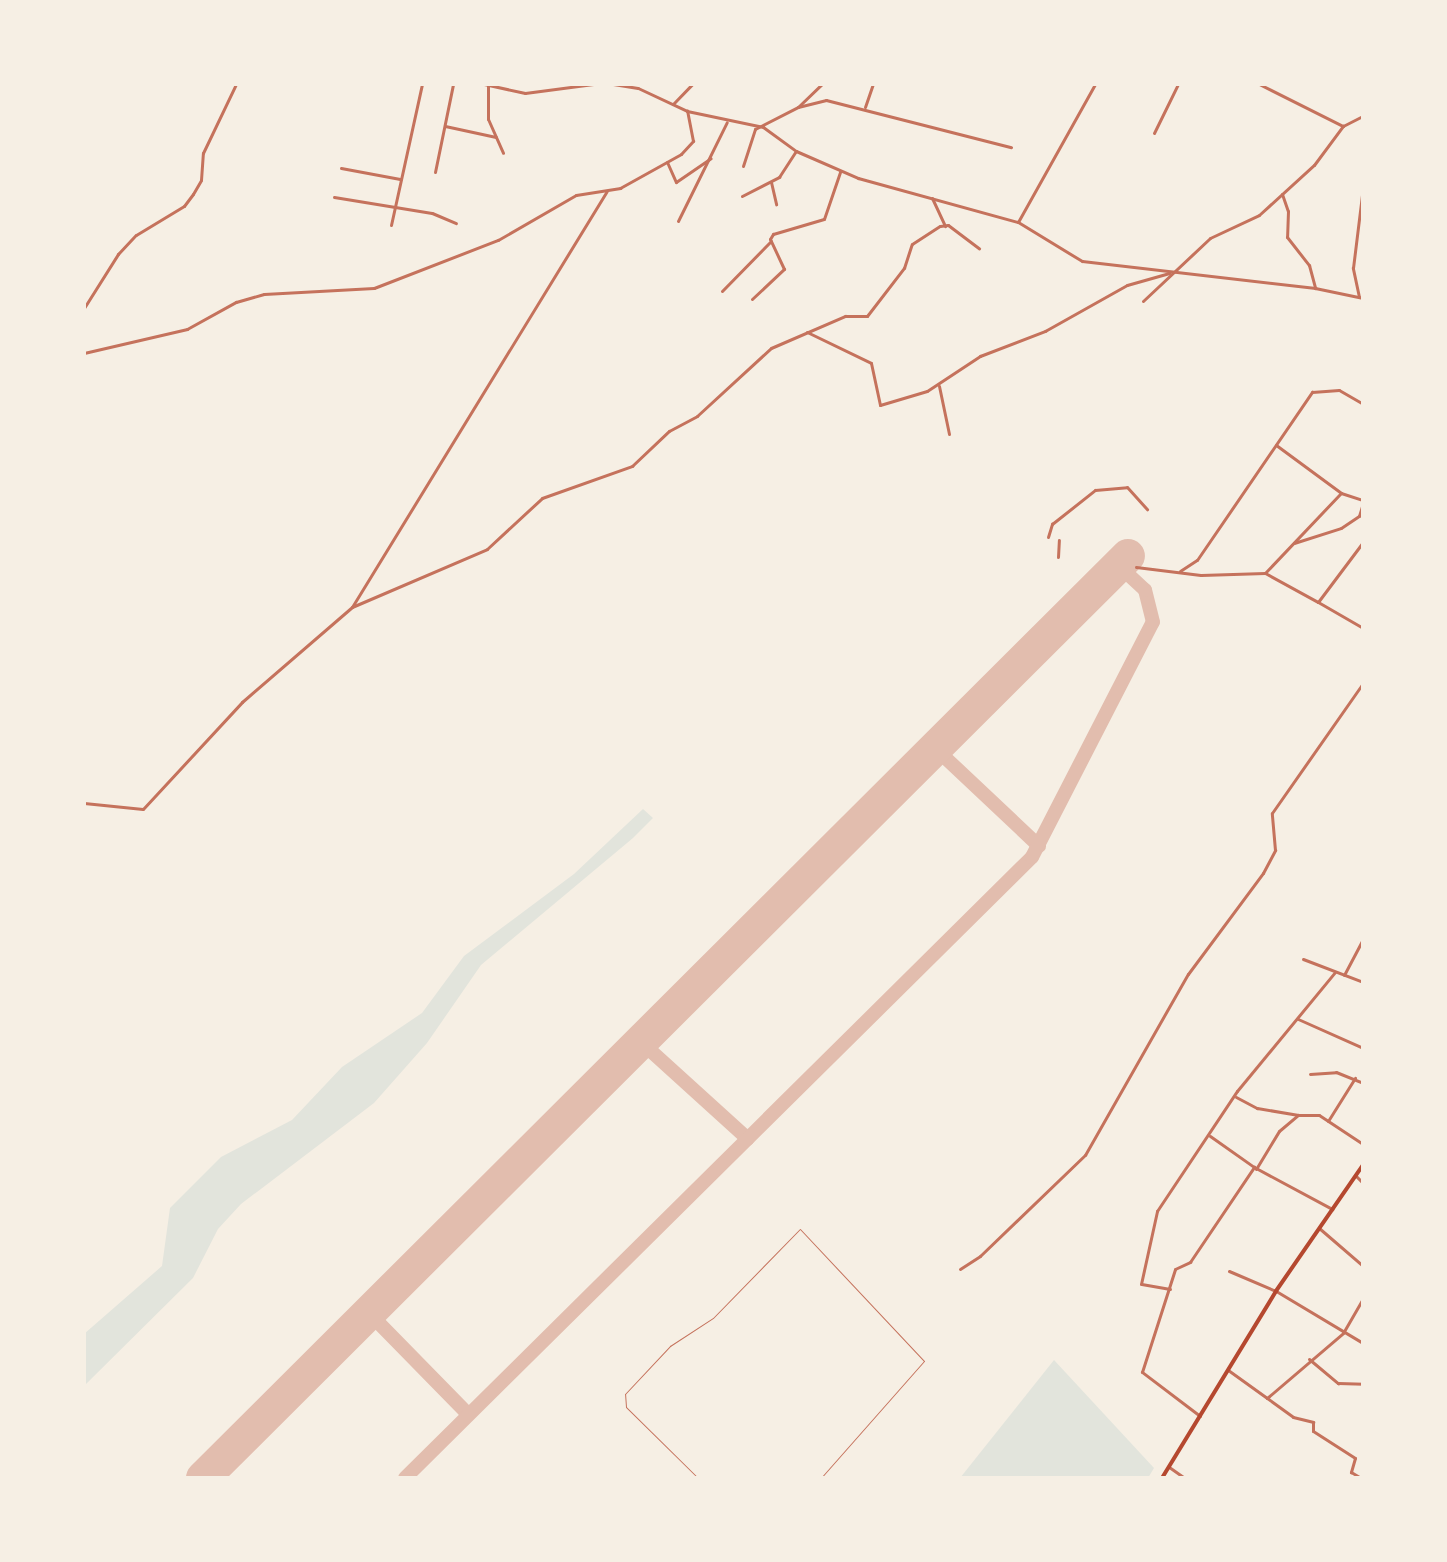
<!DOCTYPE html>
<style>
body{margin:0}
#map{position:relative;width:1447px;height:1562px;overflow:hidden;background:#f6efe4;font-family:"DejaVu Sans",sans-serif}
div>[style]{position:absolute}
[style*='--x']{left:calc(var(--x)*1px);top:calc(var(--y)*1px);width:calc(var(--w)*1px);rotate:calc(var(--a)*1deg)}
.green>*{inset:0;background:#e2e4dc}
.taxiway>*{height:14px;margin:-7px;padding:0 7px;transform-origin:7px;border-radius:7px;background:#e2bdae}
.runway>*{height:34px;margin:-17px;padding:0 17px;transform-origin:17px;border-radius:17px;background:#e2bdae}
.service>*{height:1px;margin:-0.5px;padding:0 0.5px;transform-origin:0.5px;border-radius:0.5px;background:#c5725c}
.minor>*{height:3px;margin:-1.5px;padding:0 1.5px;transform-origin:1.5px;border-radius:1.5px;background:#c5725c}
.tertiary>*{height:3px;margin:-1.5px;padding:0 1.5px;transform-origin:1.5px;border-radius:1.5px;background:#c5725c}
.secondary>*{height:4px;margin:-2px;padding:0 2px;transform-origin:2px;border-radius:2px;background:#b5482f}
span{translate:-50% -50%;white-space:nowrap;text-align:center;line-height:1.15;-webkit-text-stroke:6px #f6efe4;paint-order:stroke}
.frame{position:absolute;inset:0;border:86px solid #f6efe4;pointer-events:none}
</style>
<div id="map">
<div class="green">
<div style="clip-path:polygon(643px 809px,653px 818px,633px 838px,481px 965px,427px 1043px,374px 1103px,241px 1204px,218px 1229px,193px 1278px,84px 1386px,84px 1334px,162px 1266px,170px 1208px,221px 1157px,292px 1120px,342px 1067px,422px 1013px,464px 956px,574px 874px)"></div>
<div style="clip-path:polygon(1054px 1360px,1154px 1468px,1148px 1478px,960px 1478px)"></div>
</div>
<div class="taxiway">
<div style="--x:935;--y:748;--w:143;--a:43.3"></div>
<div style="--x:641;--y:1042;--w:144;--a:42.2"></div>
<div style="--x:369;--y:1313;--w:141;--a:45.6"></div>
<div style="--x:211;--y:1471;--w:10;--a:45"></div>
<div style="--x:405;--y:1478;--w:882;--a:-44.72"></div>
<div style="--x:1032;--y:857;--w:264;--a:-62.8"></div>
<div style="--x:1153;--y:622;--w:33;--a:-104"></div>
<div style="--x:1145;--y:590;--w:37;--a:-137"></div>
</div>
<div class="runway">
<div style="--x:203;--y:1478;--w:1306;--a:-44.91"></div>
</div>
<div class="service">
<div style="--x:698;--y:1478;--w:101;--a:-135.4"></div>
<div style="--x:626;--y:1407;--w:13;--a:-94"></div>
<div style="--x:625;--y:1394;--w:66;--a:-46.8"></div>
<div style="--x:670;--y:1346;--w:51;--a:-33.1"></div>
<div style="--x:713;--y:1318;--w:124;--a:-45.7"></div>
<div style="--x:800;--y:1229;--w:181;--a:46.8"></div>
<div style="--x:924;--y:1361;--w:156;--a:131.4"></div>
</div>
<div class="minor">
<div style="--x:1259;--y:84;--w:94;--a:26.6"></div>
<div style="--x:488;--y:85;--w:34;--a:90"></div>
<div style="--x:488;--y:119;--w:37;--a:66"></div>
<div style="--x:673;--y:104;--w:28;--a:-46"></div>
<div style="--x:798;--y:107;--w:29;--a:-14"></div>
<div style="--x:826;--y:100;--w:191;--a:14.3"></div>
<div style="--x:865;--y:107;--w:24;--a:-71"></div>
<div style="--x:445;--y:126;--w:52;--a:12.2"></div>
<div style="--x:1154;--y:133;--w:55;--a:-63.9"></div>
<div style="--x:667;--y:162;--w:22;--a:66"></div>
<div style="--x:676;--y:182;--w:42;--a:-34.4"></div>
<div style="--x:743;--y:166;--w:39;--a:-72"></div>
<div style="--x:755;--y:129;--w:48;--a:-27.1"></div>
<div style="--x:798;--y:107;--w:33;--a:-44"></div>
<div style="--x:341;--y:168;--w:60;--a:10.6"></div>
<div style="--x:435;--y:172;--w:90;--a:-78.4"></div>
<div style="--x:771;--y:182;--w:23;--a:77"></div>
<div style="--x:1282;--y:194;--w:18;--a:71"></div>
<div style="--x:1288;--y:211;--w:26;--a:92"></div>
<div style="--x:1287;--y:237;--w:36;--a:52"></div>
<div style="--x:1309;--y:265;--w:24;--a:75"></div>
<div style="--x:742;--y:196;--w:42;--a:-27.2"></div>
<div style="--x:779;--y:177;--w:31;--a:-57"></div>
<div style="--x:334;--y:197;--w:99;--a:9.3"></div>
<div style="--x:432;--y:213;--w:26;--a:23"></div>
<div style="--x:932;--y:198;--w:31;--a:65"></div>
<div style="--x:678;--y:221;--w:110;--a:-63.7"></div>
<div style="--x:1018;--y:222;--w:158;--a:-60.8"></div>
<div style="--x:391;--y:225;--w:144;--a:-77.6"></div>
<div style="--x:722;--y:291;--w:70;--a:-45.6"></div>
<div style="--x:1359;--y:297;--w:30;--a:-102"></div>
<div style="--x:1353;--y:268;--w:83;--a:-83"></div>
<div style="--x:752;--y:299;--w:44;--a:-43.2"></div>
<div style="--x:784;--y:269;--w:33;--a:-115"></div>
<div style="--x:770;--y:239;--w:6;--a:-59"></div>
<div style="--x:773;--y:234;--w:53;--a:-16.4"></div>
<div style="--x:824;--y:219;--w:50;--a:-71.2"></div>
<div style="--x:1143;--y:301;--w:92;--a:-43.2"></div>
<div style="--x:1210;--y:238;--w:54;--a:-25.1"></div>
<div style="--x:1259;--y:215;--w:74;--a:-42.3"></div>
<div style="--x:1314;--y:165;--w:49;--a:-53.4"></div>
<div style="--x:1343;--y:126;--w:22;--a:-27"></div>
<div style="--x:84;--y:308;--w:64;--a:-57.8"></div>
<div style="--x:118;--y:254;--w:26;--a:-47"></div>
<div style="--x:136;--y:235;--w:56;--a:-31.1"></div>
<div style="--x:184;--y:206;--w:15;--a:-53"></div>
<div style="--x:193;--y:194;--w:16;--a:-60"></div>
<div style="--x:201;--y:180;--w:27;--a:-86"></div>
<div style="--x:203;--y:153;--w:76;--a:-64.4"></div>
<div style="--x:807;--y:332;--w:71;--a:25.8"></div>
<div style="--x:871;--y:363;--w:43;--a:77.9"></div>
<div style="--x:880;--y:405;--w:49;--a:-16.6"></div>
<div style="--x:927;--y:391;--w:64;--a:-33.4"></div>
<div style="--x:980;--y:356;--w:70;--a:-21"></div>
<div style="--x:1045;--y:331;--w:94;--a:-29.3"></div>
<div style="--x:1127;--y:285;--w:44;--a:-15.9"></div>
<div style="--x:84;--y:353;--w:106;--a:-13.1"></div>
<div style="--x:187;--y:329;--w:56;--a:-28.9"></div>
<div style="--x:236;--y:302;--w:29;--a:-16"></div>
<div style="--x:264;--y:294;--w:110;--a:-3.1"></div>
<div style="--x:374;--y:288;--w:133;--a:-21.2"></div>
<div style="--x:498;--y:240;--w:90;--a:-30"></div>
<div style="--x:576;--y:195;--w:45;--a:-9"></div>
<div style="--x:620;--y:188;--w:70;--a:-29.1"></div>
<div style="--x:681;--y:154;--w:18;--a:-47"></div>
<div style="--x:693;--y:141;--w:31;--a:-101"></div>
<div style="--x:939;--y:386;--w:49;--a:78.2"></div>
<div style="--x:1276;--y:445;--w:81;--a:36.4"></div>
<div style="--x:1341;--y:493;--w:23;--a:18"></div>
<div style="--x:1048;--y:537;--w:14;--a:-73"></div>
<div style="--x:1052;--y:524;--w:55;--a:-38.3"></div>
<div style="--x:1095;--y:490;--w:32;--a:-5"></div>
<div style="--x:1127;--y:487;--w:30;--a:48"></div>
<div style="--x:1294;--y:543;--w:49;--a:-17.7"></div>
<div style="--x:1341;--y:528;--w:22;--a:-34"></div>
<div style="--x:1359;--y:516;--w:14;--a:-73"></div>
<div style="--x:1058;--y:557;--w:17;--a:-87"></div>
<div style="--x:1136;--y:567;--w:65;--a:7"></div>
<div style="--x:1201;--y:575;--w:64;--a:-1.8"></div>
<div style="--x:1265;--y:573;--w:60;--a:28.7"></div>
<div style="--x:1318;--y:602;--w:75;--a:-53.1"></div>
<div style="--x:1180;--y:571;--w:20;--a:-33"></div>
<div style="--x:1197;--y:560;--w:204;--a:-55.6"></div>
<div style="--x:1312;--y:392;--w:27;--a:-4"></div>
<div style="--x:1339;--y:390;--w:28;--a:30"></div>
<div style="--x:1265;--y:573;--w:110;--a:-46.5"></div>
<div style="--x:1318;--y:602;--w:52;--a:30"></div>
<div style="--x:352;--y:607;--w:147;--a:-23.2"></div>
<div style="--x:487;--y:549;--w:75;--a:-42.8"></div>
<div style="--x:542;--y:498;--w:96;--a:-19.6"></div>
<div style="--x:632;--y:466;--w:51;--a:-43.4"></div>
<div style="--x:669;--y:431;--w:32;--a:-28"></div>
<div style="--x:697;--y:416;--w:100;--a:-42.6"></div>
<div style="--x:771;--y:348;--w:81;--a:-23.4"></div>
<div style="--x:845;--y:316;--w:22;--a:0"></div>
<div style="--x:867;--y:316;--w:61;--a:-52.4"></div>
<div style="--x:904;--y:268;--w:25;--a:-72"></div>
<div style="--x:912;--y:244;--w:33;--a:-33"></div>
<div style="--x:940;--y:226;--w:8;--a:-7"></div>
<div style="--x:948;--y:225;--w:39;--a:37"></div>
<div style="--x:84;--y:803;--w:59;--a:5.8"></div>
<div style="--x:143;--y:809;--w:146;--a:-47.2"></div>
<div style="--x:242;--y:702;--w:145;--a:-40.8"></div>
<div style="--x:352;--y:607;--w:487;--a:-58.5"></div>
<div style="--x:1303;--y:959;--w:64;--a:21"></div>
<div style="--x:1344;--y:975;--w:41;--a:-62.2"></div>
<div style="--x:1298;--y:1019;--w:71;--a:24"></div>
<div style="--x:1310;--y:1074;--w:26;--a:-4"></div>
<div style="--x:1336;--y:1072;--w:29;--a:22"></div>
<div style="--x:1236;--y:1097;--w:24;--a:28"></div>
<div style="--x:1257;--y:1108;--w:42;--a:9.7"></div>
<div style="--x:1328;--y:1121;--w:51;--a:-57.9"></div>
<div style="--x:1210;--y:1136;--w:54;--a:35.2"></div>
<div style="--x:1254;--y:1167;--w:89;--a:28.3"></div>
<div style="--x:1256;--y:1169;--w:44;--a:-58.8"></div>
<div style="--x:1279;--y:1131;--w:25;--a:-40"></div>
<div style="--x:1298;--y:1115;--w:21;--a:0"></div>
<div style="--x:1319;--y:1115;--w:53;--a:33.4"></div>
<div style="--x:1356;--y:1176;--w:10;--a:45"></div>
<div style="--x:1319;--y:1228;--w:58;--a:40.8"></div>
<div style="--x:960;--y:1269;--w:24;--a:-33"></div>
<div style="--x:980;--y:1256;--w:146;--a:-43.9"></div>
<div style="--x:1085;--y:1155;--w:208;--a:-60.4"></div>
<div style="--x:1188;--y:974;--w:126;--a:-53.4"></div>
<div style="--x:1263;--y:873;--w:26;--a:-62"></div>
<div style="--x:1275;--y:850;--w:37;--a:-95"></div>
<div style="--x:1272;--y:813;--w:159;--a:-55"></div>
<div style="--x:1229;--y:1271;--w:51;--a:23.1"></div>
<div style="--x:1276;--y:1291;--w:101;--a:30.9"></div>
<div style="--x:1170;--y:1289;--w:29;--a:-170"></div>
<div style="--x:1141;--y:1284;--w:75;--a:-77.6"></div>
<div style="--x:1157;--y:1211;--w:144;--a:-56.3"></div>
<div style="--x:1237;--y:1091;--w:154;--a:-50.5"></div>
<div style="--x:1309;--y:1359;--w:38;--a:40"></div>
<div style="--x:1338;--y:1383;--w:25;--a:2"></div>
<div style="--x:1228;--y:1370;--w:48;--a:35.7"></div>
<div style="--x:1267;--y:1398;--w:100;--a:-40.5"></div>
<div style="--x:1343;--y:1333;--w:39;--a:-60"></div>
<div style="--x:1267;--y:1398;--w:32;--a:36"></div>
<div style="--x:1293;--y:1417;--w:21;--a:14"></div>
<div style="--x:1313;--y:1422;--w:9;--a:90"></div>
<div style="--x:1313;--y:1431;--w:50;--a:32.7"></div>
<div style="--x:1355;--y:1458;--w:15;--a:106"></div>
<div style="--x:1351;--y:1472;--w:12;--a:31"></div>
<div style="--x:1200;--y:1416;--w:73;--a:-142.8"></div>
<div style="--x:1142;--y:1372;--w:108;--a:-72.2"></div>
<div style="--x:1175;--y:1269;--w:17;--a:-25"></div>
<div style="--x:1190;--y:1262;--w:115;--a:-56"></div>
<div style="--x:1363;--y:1417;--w:6;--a:90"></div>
<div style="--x:1169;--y:1467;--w:19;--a:35"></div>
</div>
<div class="tertiary">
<div style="--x:484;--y:84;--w:42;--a:12.4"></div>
<div style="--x:525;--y:93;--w:69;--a:-7.5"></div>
<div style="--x:613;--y:84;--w:25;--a:9"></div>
<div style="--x:638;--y:88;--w:54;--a:25.1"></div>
<div style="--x:687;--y:111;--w:78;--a:11.9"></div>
<div style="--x:763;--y:127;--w:41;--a:36"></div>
<div style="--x:796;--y:151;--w:68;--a:23.5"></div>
<div style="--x:858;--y:178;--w:166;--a:15.4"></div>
<div style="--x:1018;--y:222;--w:75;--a:31.4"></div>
<div style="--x:1082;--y:261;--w:235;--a:6.6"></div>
<div style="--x:1315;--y:288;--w:49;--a:11.8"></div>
</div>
<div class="secondary">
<div style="--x:1162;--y:1478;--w:219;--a:-58.6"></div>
<div style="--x:1276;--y:1291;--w:153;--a:-55.4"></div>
</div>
<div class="frame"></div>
</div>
